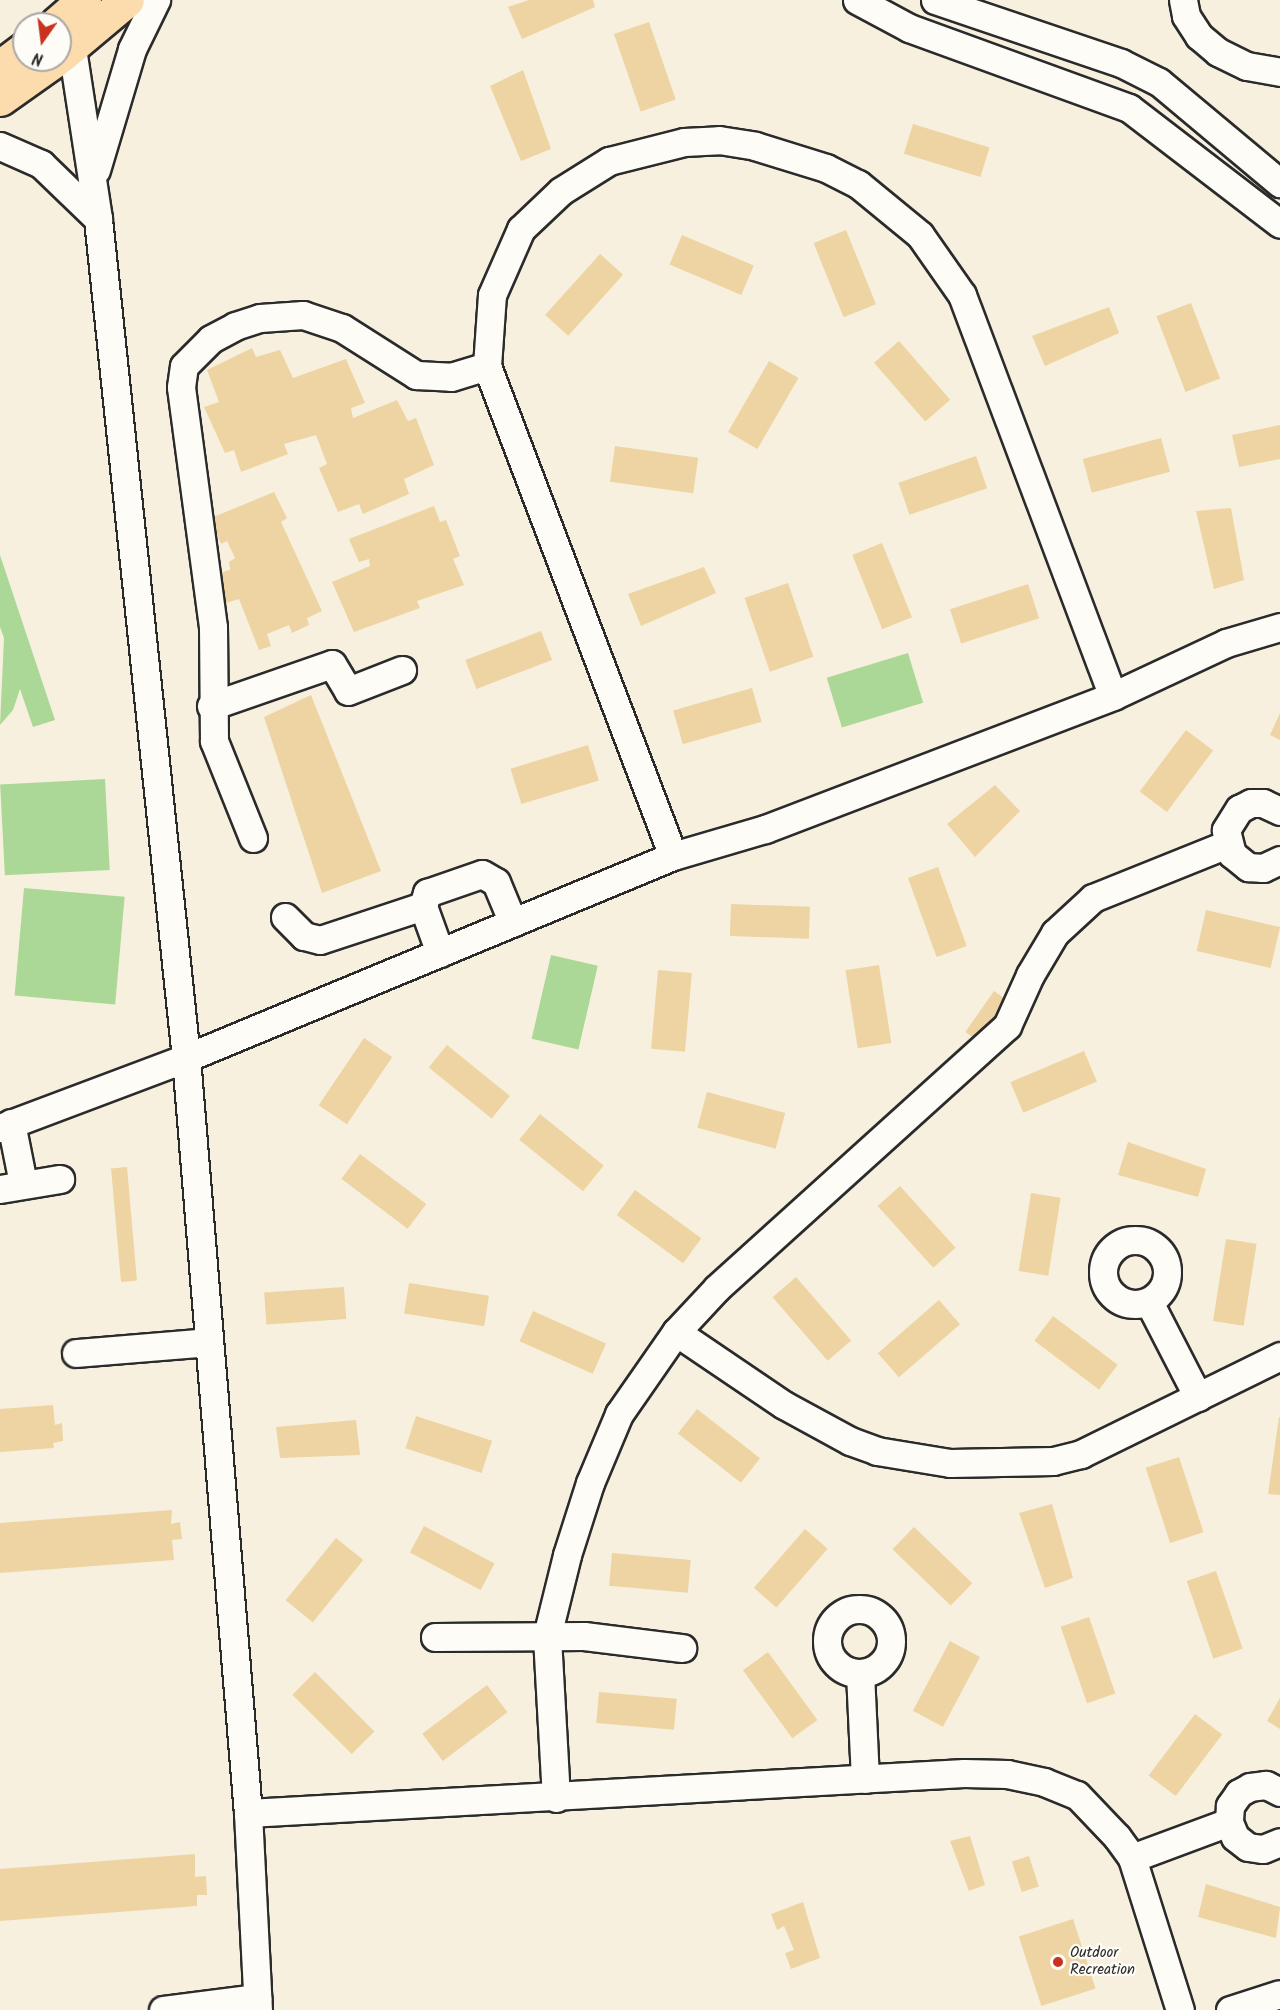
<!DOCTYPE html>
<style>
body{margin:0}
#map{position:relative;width:1280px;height:2010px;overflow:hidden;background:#f8f0de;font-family:Kalam,sans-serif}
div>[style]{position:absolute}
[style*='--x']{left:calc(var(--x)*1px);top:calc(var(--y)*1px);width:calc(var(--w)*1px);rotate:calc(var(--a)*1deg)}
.green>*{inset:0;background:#abd896;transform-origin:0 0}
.building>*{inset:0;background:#edd4a2;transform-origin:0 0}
.roads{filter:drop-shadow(2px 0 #2b2b2b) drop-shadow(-2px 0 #2b2b2b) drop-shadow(0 2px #2b2b2b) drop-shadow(0 -2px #2b2b2b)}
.minor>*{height:27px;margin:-13.5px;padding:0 13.5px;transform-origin:13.5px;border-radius:13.5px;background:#fdfcf7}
.minor>.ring{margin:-13.5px;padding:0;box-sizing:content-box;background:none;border:27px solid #fdfcf7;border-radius:50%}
.major>*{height:33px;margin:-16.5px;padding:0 16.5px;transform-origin:16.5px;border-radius:16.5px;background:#fcdcac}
.dots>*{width:16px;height:16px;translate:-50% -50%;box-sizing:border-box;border:3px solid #fdfcf7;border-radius:50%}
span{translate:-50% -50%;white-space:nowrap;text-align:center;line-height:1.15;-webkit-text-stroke:4.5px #fdfcf7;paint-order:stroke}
.poi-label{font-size:15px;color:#2b2b2b}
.left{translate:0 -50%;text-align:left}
.north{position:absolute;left:12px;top:12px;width:60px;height:60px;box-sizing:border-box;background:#fdfcf7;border:2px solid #a9a8a5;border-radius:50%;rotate:194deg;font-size:16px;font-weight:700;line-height:24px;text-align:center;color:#2b2b2b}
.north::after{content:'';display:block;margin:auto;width:21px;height:27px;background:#c8321e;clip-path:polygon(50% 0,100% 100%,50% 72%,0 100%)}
</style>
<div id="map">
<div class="green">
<div style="clip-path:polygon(0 555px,55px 720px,33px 727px,20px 689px,13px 710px,0 725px,4px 638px,0 627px)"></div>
<div style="left:908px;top:653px;width:52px;height:85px;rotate:73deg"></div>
<div style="left:105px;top:779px;width:91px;height:105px;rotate:87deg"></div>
<div style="left:24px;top:888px;width:101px;height:108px;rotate:5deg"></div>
<div style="left:551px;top:955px;width:48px;height:86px;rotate:13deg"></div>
</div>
<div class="building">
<div style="clip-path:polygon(529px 0,593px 0,595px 7px,522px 39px,508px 7px)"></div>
<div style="left:649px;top:22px;width:82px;height:37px;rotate:71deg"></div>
<div style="clip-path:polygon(523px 70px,551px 149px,521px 161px,490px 86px)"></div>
<div style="left:913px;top:124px;width:80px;height:31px;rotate:17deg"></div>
<div style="left:846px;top:230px;width:80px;height:35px;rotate:68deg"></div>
<div style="left:682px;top:235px;width:78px;height:32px;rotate:23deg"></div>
<div style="left:600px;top:254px;width:31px;height:82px;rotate:42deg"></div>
<div style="left:1191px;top:303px;width:81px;height:37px;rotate:69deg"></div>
<div style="clip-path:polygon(1109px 307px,1119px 333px,1045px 366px,1032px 336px)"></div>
<div style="left:899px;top:341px;width:78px;height:33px;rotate:49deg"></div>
<div style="clip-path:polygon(252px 348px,256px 357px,280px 350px,293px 378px,346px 359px,365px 403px,351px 408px,353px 418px,397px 400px,408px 421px,416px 418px,434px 465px,404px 479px,409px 494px,363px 514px,359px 504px,338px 512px,319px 468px,327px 464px,316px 435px,284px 444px,288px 454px,241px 472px,234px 450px,225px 453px,204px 407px,219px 402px,207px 370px)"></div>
<div style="left:769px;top:361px;width:34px;height:82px;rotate:30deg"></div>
<div style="clip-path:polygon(1280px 425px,1280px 459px,1239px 467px,1232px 435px)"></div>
<div style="left:1161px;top:438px;width:35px;height:81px;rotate:75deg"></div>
<div style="left:615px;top:446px;width:84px;height:36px;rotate:8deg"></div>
<div style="left:976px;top:456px;width:34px;height:82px;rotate:71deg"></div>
<div style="clip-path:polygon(274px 492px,287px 518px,281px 522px,322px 611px,307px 618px,309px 625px,292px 633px,289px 625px,267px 634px,271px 646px,259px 650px,239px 599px,226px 603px,215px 574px,230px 570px,229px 562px,235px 558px,227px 541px,221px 544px,211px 518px)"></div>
<div style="clip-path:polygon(434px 506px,440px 522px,446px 520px,460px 556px,453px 559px,464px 585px,417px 601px,420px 608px,354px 632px,332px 582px,370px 566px,369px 559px,359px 562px,349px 539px)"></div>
<div style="clip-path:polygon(1231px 508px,1244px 580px,1214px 589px,1196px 511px)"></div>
<div style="left:882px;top:543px;width:80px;height:32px;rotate:68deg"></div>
<div style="clip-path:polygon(704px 567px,716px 593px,641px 626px,628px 594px)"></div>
<div style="left:788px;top:583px;width:78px;height:46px;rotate:71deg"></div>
<div style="left:1028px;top:584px;width:36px;height:82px;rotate:72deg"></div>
<div style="left:541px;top:631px;width:31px;height:81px;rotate:69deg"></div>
<div style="left:752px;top:688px;width:35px;height:82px;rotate:74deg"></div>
<div style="clip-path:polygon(311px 695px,381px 871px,322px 893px,264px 717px)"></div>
<div style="clip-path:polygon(1280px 713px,1280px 740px,1270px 735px)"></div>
<div style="left:1186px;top:730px;width:34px;height:77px;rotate:37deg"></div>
<div style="left:588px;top:745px;width:37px;height:81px;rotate:73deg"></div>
<div style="clip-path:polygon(995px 785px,1020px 811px,975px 857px,947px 824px)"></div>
<div style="left:938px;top:867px;width:84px;height:32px;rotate:70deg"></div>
<div style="left:731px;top:904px;width:79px;height:32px;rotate:2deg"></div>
<div style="left:1206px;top:910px;width:76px;height:42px;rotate:13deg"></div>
<div style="left:879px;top:965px;width:79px;height:34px;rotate:81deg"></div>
<div style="left:658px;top:970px;width:34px;height:79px;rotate:5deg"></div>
<div style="left:994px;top:991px;width:16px;height:50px;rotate:35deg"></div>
<div style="left:364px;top:1038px;width:34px;height:81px;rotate:34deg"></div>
<div style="left:447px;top:1045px;width:81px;height:29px;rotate:39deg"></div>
<div style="left:1084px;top:1051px;width:33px;height:80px;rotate:67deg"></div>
<div style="left:707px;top:1092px;width:81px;height:37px;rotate:15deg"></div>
<div style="left:540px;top:1114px;width:82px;height:33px;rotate:39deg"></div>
<div style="clip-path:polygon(1128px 1142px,1206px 1169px,1198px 1197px,1118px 1175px)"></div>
<div style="left:360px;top:1154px;width:83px;height:31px;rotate:37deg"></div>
<div style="left:127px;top:1167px;width:114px;height:16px;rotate:85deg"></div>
<div style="left:900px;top:1186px;width:83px;height:30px;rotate:48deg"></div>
<div style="left:635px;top:1190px;width:82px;height:31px;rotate:36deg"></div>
<div style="left:1031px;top:1193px;width:30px;height:79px;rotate:9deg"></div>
<div style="left:1226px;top:1239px;width:31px;height:83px;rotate:9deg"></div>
<div style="left:796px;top:1277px;width:84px;height:31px;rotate:49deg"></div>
<div style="left:409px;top:1283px;width:81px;height:31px;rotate:9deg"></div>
<div style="left:344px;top:1287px;width:32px;height:80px;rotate:86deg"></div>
<div style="left:939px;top:1300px;width:32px;height:81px;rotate:49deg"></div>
<div style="left:533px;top:1311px;width:80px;height:33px;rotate:24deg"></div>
<div style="left:1053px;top:1316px;width:81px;height:31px;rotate:37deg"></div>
<div style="clip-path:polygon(53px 1405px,55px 1425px,62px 1423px,63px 1441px,53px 1443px,54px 1448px,0 1452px,0 1409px)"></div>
<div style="left:697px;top:1409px;width:80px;height:31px;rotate:38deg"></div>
<div style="left:416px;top:1416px;width:80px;height:34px;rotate:18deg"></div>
<div style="clip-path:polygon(1279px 1417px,1280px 1417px,1280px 1495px,1268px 1494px)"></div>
<div style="clip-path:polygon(356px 1420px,360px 1455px,280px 1458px,276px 1427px)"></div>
<div style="left:1179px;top:1457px;width:79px;height:35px;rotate:72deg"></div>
<div style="clip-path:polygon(1052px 1504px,1073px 1578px,1045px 1588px,1019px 1513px)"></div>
<div style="clip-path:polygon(172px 1510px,171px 1524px,180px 1522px,182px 1539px,172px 1540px,174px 1560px,0 1573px,0 1523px)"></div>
<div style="left:424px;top:1526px;width:80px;height:30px;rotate:28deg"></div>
<div style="left:914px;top:1527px;width:81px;height:31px;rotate:44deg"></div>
<div style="left:805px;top:1529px;width:30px;height:78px;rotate:41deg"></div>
<div style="left:336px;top:1538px;width:35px;height:80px;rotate:39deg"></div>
<div style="left:612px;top:1553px;width:79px;height:33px;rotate:5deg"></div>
<div style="left:1216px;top:1571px;width:82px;height:31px;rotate:71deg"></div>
<div style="left:1089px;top:1617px;width:81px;height:30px;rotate:71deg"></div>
<div style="left:950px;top:1641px;width:34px;height:79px;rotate:28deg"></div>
<div style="left:768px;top:1652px;width:84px;height:31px;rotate:54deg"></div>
<div style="left:315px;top:1672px;width:84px;height:32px;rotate:45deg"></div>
<div style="left:487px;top:1685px;width:34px;height:81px;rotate:53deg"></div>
<div style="left:599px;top:1692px;width:78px;height:31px;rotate:5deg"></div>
<div style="clip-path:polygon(1280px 1698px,1280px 1729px,1267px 1721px)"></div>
<div style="left:1195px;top:1714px;width:34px;height:77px;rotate:37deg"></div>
<div style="clip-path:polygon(970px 1836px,985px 1885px,969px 1891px,950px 1841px)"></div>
<div style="clip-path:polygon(195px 1854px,195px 1877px,206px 1876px,207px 1895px,197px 1895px,197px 1906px,0 1921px,0 1869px)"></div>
<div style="left:1029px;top:1856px;width:32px;height:18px;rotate:72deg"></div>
<div style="clip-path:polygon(1206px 1884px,1280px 1907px,1276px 1938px,1198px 1917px)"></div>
<div style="clip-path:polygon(803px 1902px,820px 1958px,791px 1969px,785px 1953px,794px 1950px,784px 1926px,777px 1930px,771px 1914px)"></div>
<div style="left:1073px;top:1919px;width:73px;height:57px;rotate:72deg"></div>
</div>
<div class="roads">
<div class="minor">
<div style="--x:857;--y:0;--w:59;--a:28.3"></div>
<div style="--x:909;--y:28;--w:234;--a:20"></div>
<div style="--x:1129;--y:108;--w:190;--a:37.5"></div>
<div style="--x:935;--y:0;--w:196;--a:18.7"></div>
<div style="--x:1121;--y:63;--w:42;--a:26.6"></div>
<div style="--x:1159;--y:82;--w:158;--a:39.9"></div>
<div style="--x:1183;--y:0;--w:16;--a:79"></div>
<div style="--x:1186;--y:16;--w:24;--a:57"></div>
<div style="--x:1199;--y:36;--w:25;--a:40"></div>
<div style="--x:1218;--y:52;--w:32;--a:26"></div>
<div style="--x:1247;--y:66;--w:34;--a:10"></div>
<div style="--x:69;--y:29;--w:192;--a:81.3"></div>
<div style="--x:98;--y:219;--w:844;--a:84.01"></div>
<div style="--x:186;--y:1058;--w:758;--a:85.31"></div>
<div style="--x:248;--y:1813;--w:197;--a:87.1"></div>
<div style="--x:0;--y:146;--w:45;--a:23.7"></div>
<div style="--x:41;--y:164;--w:79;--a:44"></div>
<div style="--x:96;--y:170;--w:126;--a:-73.4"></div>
<div style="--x:132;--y:49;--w:55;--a:-63.9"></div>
<div style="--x:211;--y:706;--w:128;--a:-19.1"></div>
<div style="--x:332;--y:664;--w:31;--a:59"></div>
<div style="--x:348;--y:691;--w:58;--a:-21.3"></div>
<div style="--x:1280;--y:811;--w:19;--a:-155"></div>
<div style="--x:1263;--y:803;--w:12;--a:180"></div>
<div style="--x:1251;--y:803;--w:13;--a:153"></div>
<div style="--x:1239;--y:809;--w:25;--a:122"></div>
<div style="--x:1226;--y:830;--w:25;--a:76"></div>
<div style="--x:1232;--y:854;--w:21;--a:39"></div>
<div style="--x:1248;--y:867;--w:15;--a:4"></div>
<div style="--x:1263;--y:868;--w:19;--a:-25"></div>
<div style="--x:253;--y:838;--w:105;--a:-111.9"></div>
<div style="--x:214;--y:741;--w:114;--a:-90.5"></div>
<div style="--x:213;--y:627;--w:242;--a:-97.6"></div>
<div style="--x:181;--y:387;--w:21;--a:-82"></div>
<div style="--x:184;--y:366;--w:38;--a:-45"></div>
<div style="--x:211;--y:339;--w:27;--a:-28"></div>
<div style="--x:235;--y:326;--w:26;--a:-18"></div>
<div style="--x:260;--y:318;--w:43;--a:-4"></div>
<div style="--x:303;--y:315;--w:41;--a:18.4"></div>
<div style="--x:342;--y:328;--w:88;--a:32.4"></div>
<div style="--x:416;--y:375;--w:35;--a:3"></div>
<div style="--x:451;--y:377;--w:38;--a:-17"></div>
<div style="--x:673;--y:856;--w:524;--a:-110.79"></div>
<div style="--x:487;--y:366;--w:71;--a:-86"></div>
<div style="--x:492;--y:295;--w:72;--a:-66.3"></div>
<div style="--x:521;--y:229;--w:55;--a:-43.5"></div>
<div style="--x:561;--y:191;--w:57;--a:-32"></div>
<div style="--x:609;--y:161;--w:77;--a:-14.2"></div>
<div style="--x:684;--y:142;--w:35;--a:-3"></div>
<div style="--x:719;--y:140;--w:36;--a:9"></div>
<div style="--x:755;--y:146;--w:74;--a:17.2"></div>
<div style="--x:826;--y:168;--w:36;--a:27"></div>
<div style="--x:858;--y:184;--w:80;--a:39.4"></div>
<div style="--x:920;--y:235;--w:73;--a:55"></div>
<div style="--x:962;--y:295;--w:428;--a:69.4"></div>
<div style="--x:285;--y:917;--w:27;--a:45"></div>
<div style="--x:304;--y:936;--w:16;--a:14"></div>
<div style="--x:320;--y:940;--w:108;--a:-18.3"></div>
<div style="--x:440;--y:953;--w:50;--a:-109.9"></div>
<div style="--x:423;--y:906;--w:14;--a:-73"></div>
<div style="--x:427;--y:893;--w:58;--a:-19.1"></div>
<div style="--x:482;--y:874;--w:16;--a:30"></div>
<div style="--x:496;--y:882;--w:44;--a:67.5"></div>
<div style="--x:11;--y:1123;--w:61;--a:78.7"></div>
<div style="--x:0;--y:1128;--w:199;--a:-20.6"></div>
<div style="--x:186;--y:1058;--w:527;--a:-22.53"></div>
<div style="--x:673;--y:856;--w:96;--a:-16.4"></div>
<div style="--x:765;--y:829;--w:373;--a:-20.9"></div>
<div style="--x:1113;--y:696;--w:125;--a:-25.1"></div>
<div style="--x:1226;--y:643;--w:56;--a:-16.5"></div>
<div style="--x:0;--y:1189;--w:61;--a:-9.5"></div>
<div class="ring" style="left:1103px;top:1240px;width:37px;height:37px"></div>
<div style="--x:1149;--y:1302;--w:107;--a:62.7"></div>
<div style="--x:676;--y:1332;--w:130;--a:34.1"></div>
<div style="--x:784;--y:1405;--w:75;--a:28.6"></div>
<div style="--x:850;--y:1441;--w:29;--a:20"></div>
<div style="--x:877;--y:1451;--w:74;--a:9.3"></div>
<div style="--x:950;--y:1463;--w:103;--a:-1.1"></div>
<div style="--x:1053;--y:1461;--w:29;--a:-14"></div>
<div style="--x:1081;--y:1454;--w:222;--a:-26.2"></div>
<div style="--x:76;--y:1353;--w:133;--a:-4.7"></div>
<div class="ring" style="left:827px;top:1609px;width:37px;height:37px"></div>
<div style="--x:435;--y:1637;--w:149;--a:-0.4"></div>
<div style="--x:584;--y:1636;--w:99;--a:7"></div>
<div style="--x:860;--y:1673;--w:106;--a:87.3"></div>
<div style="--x:1280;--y:1792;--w:16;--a:-153"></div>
<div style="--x:1266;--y:1785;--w:16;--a:173"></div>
<div style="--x:1250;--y:1787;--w:13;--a:151"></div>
<div style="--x:1239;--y:1793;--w:16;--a:125"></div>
<div style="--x:1230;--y:1806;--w:16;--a:94"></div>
<div style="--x:1229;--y:1822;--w:16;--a:68"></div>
<div style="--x:1235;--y:1837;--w:16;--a:38"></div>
<div style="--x:1248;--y:1847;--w:15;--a:8"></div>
<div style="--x:1263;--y:1849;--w:18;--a:-22"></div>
<div style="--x:556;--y:1798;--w:162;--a:-93.2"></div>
<div style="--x:547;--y:1636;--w:83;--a:-76.1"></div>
<div style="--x:567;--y:1555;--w:76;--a:-72.3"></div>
<div style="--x:590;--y:1483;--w:75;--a:-67.2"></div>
<div style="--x:619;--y:1414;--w:100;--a:-55.2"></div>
<div style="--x:676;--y:1332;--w:60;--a:-47"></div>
<div style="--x:717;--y:1288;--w:391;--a:-42.1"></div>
<div style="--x:1007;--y:1026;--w:56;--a:-65.7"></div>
<div style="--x:1030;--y:975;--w:49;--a:-59.2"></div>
<div style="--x:1055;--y:933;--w:52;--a:-42.6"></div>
<div style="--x:1093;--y:898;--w:144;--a:-21.9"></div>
<div style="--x:248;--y:1813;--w:717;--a:-3.2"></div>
<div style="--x:964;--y:1773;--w:43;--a:1.3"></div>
<div style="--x:1007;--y:1774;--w:38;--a:12"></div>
<div style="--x:1044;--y:1782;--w:35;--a:22"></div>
<div style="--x:1077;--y:1795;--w:58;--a:46.4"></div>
<div style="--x:1117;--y:1837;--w:26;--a:54"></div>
<div style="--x:1132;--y:1858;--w:159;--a:72.5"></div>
<div style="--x:1132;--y:1858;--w:103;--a:-20.4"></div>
<div style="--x:163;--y:2010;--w:95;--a:-7.3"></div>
<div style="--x:1230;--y:2010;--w:52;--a:-17.7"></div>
</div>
<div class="major">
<div style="--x:56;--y:24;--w:37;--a:-41"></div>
<div style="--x:60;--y:56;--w:87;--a:-39.9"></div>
<div style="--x:0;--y:67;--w:30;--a:-37"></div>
<div style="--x:0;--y:99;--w:67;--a:-35.3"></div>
</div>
</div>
<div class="dots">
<div style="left:1058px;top:1962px;background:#c8321e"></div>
</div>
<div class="poi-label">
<span class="left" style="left:1070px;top:1962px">Outdoor<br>Recreation</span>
</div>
<div class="north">N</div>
</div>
